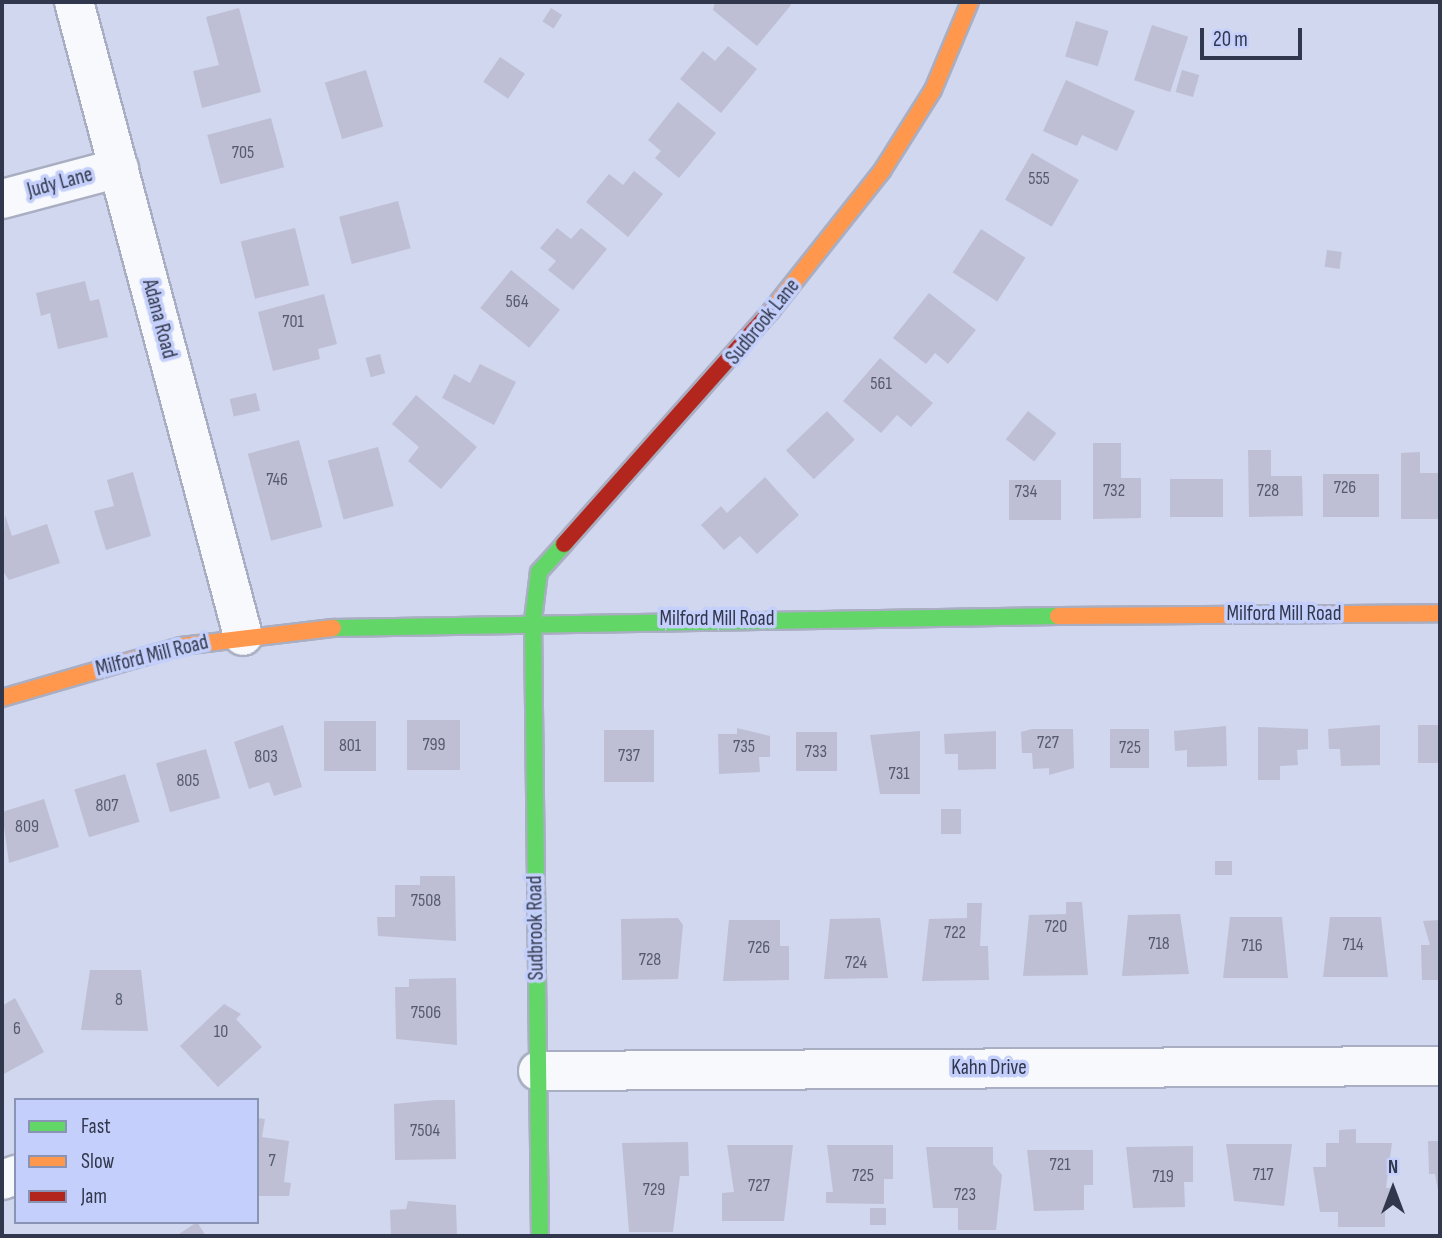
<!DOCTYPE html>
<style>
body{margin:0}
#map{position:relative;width:1442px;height:1238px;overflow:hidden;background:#d1d7ee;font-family:"Sofia Sans Condensed",sans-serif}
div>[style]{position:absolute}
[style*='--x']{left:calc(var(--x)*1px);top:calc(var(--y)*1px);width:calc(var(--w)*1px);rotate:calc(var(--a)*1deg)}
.building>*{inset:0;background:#bebfd4;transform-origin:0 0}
.roads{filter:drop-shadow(2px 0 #a9aec2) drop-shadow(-2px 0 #a9aec2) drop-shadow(0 2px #a9aec2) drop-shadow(0 -2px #a9aec2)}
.street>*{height:38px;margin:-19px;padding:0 19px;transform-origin:19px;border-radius:19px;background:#f8f9fc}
.fast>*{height:16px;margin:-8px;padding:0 8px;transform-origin:8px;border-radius:8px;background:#63d668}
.slow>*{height:16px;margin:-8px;padding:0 8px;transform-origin:8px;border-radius:8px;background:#ff974d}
.jam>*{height:16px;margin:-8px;padding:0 8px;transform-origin:8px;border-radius:8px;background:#b3261e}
span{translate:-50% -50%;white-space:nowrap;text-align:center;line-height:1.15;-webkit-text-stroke:7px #c4d0fb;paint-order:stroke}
.number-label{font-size:18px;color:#555a6f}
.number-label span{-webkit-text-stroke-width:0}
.street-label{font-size:21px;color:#31374c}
.frame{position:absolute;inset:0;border:4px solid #31374c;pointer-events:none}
.legend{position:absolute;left:14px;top:1098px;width:245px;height:126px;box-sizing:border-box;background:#c4d0fb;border:2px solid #8993b5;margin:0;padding:9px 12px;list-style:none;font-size:21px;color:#31374c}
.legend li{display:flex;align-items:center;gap:14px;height:35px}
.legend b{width:35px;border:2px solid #8993b5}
.north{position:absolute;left:1358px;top:1154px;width:70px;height:70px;-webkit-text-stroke:5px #c4d0fb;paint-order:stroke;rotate:0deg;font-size:19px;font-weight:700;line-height:28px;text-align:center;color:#31374c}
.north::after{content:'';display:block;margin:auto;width:24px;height:32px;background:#31374c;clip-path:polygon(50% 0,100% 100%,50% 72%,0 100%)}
.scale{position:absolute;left:1200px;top:28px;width:102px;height:32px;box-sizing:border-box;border:4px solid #31374c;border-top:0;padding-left:9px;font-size:21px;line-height:24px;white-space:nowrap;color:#31374c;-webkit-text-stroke:5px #c4d0fb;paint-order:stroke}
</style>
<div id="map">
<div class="building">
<div style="clip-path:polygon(715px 2px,788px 2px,791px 5px,757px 46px,713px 10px)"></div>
<div style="clip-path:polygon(239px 8px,261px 92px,202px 108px,193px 71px,219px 65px,206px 17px)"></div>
<div style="left:551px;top:8px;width:13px;height:16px;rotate:32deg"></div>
<div style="left:1076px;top:21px;width:34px;height:37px;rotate:17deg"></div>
<div style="left:1152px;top:25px;width:38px;height:58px;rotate:18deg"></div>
<div style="clip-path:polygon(728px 46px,757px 69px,721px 113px,680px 79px,703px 51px,715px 61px)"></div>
<div style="left:500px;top:57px;width:30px;height:30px;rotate:34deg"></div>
<div style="left:366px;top:70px;width:59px;height:43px;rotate:73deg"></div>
<div style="left:1182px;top:70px;width:18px;height:23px;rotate:16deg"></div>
<div style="clip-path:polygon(1066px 80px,1135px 111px,1117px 151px,1082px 135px,1077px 146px,1043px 131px)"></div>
<div style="clip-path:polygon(678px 102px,716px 133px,679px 178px,655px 158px,661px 151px,648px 140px)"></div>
<div style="left:271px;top:118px;width:51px;height:66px;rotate:75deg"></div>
<div style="left:1032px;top:153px;width:54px;height:54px;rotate:30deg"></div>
<div style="clip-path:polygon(634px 171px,663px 194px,628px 237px,586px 202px,609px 174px,623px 185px)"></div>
<div style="left:398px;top:201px;width:49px;height:61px;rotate:75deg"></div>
<div style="left:295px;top:228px;width:59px;height:56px;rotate:76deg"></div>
<div style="clip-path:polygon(557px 228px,571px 239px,581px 228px,607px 249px,573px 290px,548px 270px,556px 261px,540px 248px)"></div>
<div style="left:981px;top:229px;width:53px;height:52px;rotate:33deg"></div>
<div style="left:1327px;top:250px;width:15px;height:17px;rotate:8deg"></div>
<div style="left:511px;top:270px;width:63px;height:49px;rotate:39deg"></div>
<div style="clip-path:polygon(85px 281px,90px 301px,99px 299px,108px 337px,58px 349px,50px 313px,41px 316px,36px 293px)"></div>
<div style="clip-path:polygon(929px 293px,976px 330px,948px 364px,935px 353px,926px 364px,893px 338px)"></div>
<div style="clip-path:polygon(324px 294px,337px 344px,318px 349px,320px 359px,273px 371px,258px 312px)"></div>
<div style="left:380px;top:354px;width:20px;height:15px;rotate:75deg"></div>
<div style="clip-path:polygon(880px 358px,933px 403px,911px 427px,897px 415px,881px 433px,843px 401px)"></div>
<div style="clip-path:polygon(480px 364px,516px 382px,494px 425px,442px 398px,454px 374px,470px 383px)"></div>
<div style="left:256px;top:393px;width:18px;height:27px;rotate:77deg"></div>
<div style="clip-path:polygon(416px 395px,477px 447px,441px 489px,408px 461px,419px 447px,392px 424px)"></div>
<div style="left:827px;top:411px;width:40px;height:57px;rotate:46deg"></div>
<div style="left:1028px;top:411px;width:36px;height:36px;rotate:38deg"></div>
<div style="left:299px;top:440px;width:90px;height:53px;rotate:75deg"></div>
<div style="clip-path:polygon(1093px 443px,1121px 443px,1121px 478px,1141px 478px,1141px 518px,1093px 519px)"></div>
<div style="left:378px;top:447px;width:61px;height:52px;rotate:75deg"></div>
<div style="clip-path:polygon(1248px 450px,1271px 450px,1271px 476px,1302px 476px,1303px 516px,1249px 517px)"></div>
<div style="clip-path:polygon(1420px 452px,1420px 473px,1440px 473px,1440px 519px,1401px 519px,1401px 453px)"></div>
<div style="clip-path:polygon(133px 472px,151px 536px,106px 550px,94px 511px,114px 506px,107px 480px)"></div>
<div style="left:1379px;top:474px;width:43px;height:56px;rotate:90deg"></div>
<div style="clip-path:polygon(765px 477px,799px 515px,757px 554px,740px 536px,724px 550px,701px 525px,721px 506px,727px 513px)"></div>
<div style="left:1223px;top:479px;width:38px;height:53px;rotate:90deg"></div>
<div style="left:1061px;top:480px;width:40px;height:52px;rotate:90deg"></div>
<div style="clip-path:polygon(5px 515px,12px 536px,47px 524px,60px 563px,9px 580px,2px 570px)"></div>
<div style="left:407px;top:720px;width:53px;height:50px"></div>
<div style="left:324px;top:721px;width:52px;height:50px"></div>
<div style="clip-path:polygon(283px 725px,302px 787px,274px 796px,269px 782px,249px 789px,234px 742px)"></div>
<div style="clip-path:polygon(1380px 725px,1380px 765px,1341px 766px,1340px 749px,1329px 749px,1328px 729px)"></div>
<div style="left:1418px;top:725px;width:22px;height:38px"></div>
<div style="clip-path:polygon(1226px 726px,1227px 766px,1187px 767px,1187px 750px,1175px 751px,1174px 731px)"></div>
<div style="clip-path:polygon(1258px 727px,1308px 729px,1308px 749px,1297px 750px,1298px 765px,1280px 766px,1280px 780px,1258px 780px)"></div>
<div style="clip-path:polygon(737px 728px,770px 736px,770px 757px,759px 757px,760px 772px,719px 774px,718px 734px,737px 734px)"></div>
<div style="clip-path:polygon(1032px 729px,1073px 729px,1074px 768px,1049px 775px,1049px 768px,1033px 769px,1032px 753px,1022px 753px,1021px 732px)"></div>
<div style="left:1110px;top:729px;width:39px;height:39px"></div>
<div style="left:604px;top:730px;width:50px;height:52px"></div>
<div style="clip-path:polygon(920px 731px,920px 794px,880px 794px,870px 735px)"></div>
<div style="clip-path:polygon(996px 731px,996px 769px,958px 770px,958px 754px,945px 754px,944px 734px)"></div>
<div style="left:837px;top:732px;width:39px;height:41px;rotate:90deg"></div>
<div style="left:206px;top:749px;width:51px;height:52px;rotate:74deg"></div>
<div style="left:125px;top:774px;width:50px;height:53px;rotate:73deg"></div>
<div style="clip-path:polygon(44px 799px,59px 847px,9px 863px,2px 812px)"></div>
<div style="left:941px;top:809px;width:20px;height:25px"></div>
<div style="left:1232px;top:861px;width:14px;height:17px;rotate:90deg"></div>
<div style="clip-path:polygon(420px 876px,455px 876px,456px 941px,378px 936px,377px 917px,395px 917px,395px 885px,420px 885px)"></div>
<div style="clip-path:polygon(1066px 902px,1082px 902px,1088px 975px,1023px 976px,1029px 915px,1066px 914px)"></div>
<div style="clip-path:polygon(967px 903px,982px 903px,980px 946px,988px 946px,989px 980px,922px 981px,929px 919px,967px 918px)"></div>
<div style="clip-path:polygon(1180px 914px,1189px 974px,1122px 976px,1128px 915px)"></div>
<div style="clip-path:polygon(1230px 917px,1282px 917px,1288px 978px,1223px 978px)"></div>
<div style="clip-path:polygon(1330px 917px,1381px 917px,1388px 977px,1323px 977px)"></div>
<div style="clip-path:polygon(678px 918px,683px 925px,678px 979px,622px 980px,621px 919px)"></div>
<div style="clip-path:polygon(880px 918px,888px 978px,824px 979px,830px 919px)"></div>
<div style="clip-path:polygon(729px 920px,780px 920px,780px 946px,789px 946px,789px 980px,723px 981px)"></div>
<div style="clip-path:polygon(1440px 920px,1440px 980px,1422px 980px,1421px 945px,1430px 945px,1423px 921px)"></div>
<div style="clip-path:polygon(90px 970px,141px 970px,148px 1031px,81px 1030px)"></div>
<div style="clip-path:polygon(456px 978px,457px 1045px,396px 1039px,395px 987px,409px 987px,409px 979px)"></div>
<div style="clip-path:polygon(15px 998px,44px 1052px,2px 1075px,2px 1006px)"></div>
<div style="clip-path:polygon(224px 1004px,241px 1014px,236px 1019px,262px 1047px,218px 1087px,180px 1046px)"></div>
<div style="clip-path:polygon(436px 1100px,455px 1100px,456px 1159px,395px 1160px,394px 1104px)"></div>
<div style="clip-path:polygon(257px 1118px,265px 1119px,262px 1137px,289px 1141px,284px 1182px,291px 1183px,289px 1196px,257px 1196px)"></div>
<div style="clip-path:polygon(1356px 1129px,1356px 1143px,1392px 1143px,1386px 1188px,1395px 1188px,1395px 1204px,1385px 1204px,1385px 1227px,1338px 1227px,1338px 1212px,1320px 1212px,1313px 1167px,1326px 1167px,1326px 1143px,1339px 1143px,1339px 1130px)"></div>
<div style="clip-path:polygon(1428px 1141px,1440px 1141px,1440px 1201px,1435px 1174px,1429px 1174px)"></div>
<div style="clip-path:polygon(688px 1142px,689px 1176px,680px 1176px,673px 1232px,629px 1232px,622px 1143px)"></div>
<div style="clip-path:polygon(1226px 1144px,1292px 1144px,1284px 1206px,1234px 1201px)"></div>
<div style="clip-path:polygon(727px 1145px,793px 1145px,784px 1221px,722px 1221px,722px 1193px,734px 1192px)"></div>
<div style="clip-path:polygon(827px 1145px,893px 1145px,893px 1179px,884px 1179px,884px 1204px,826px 1203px,826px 1192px,833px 1192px)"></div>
<div style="clip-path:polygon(1193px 1146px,1193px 1182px,1184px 1182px,1185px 1207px,1133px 1208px,1126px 1147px)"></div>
<div style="clip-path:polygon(926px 1147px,993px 1147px,993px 1164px,1002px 1175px,996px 1230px,958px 1230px,958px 1208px,933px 1208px)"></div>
<div style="clip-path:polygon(1027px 1150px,1093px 1150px,1093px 1185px,1084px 1185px,1084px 1210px,1034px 1211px)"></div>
<div style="clip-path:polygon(408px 1201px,456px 1205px,457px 1236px,391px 1236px,390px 1210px,406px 1209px)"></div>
<div style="left:886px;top:1208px;width:17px;height:16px;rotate:90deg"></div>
<div style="clip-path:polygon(197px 1222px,206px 1236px,176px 1236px)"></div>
</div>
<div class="roads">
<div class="street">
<div style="--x:74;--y:2;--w:656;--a:75.07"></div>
<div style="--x:2;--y:199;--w:121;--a:-14.8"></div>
<div style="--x:538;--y:1071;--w:902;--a:-0.32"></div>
<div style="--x:2;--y:1180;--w:15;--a:-20"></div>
</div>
<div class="fast">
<div style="--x:333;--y:628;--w:725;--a:-0.95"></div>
<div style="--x:540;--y:1236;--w:616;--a:-90.65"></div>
<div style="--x:533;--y:620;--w:48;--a:-82.9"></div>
<div style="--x:539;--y:572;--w:38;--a:-48"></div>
</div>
<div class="slow">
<div style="--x:771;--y:311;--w:179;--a:-51.6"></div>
<div style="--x:882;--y:171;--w:96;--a:-57.8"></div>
<div style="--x:933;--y:90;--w:95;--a:-67.2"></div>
<div style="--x:1058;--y:616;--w:382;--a:-0.4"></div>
<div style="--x:2;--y:698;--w:186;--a:-16.2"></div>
<div style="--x:181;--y:646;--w:153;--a:-6.8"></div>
</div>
<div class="jam">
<div style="--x:564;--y:544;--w:312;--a:-48.4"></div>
</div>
</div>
<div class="number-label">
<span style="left:243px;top:153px">705</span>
<span style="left:1039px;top:179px">555</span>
<span style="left:517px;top:302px">564</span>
<span style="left:293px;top:322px">701</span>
<span style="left:881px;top:384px">561</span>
<span style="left:277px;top:480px">746</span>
<span style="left:1345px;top:488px">726</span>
<span style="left:1114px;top:491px">732</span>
<span style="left:1268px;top:491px">728</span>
<span style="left:1026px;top:492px">734</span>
<span style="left:1048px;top:743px">727</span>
<span style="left:434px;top:745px">799</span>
<span style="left:350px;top:746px">801</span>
<span style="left:744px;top:747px">735</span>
<span style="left:1130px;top:748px">725</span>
<span style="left:816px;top:752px">733</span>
<span style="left:629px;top:756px">737</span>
<span style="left:266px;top:757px">803</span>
<span style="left:899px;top:774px">731</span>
<span style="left:188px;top:781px">805</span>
<span style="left:107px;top:806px">807</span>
<span style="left:27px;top:827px">809</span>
<span style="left:426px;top:901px">7508</span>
<span style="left:1056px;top:927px">720</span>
<span style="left:955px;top:933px">722</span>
<span style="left:1159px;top:944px">718</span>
<span style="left:1353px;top:945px">714</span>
<span style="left:1252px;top:946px">716</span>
<span style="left:759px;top:948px">726</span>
<span style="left:650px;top:960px">728</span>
<span style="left:856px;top:963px">724</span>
<span style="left:119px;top:1000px">8</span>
<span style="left:426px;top:1013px">7506</span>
<span style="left:17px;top:1029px">6</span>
<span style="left:221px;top:1032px">10</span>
<span style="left:425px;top:1131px">7504</span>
<span style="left:272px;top:1161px">7</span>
<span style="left:1060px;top:1165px">721</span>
<span style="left:1263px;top:1175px">717</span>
<span style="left:863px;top:1176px">725</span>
<span style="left:1163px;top:1177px">719</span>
<span style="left:759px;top:1186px">727</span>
<span style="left:654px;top:1190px">729</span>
<span style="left:965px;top:1195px">723</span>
</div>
<div class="street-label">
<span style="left:60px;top:183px;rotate:-15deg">Judy Lane</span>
<span style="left:159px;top:319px;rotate:75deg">Adana Road</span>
<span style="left:763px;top:322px;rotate:-51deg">Sudbrook Lane</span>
<span style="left:1284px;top:614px">Milford Mill Road</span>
<span style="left:717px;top:619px">Milford Mill Road</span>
<span style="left:152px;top:656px;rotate:-14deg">Milford Mill Road</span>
<span style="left:536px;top:928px;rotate:-91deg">Sudbrook Road</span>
<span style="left:989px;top:1068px">Kahn Drive</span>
</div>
<div class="frame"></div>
<ul class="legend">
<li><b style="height:9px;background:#63d668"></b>Fast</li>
<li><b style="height:9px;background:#ff974d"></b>Slow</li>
<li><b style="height:9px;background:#b3261e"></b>Jam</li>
</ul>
<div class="north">N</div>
<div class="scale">20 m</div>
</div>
